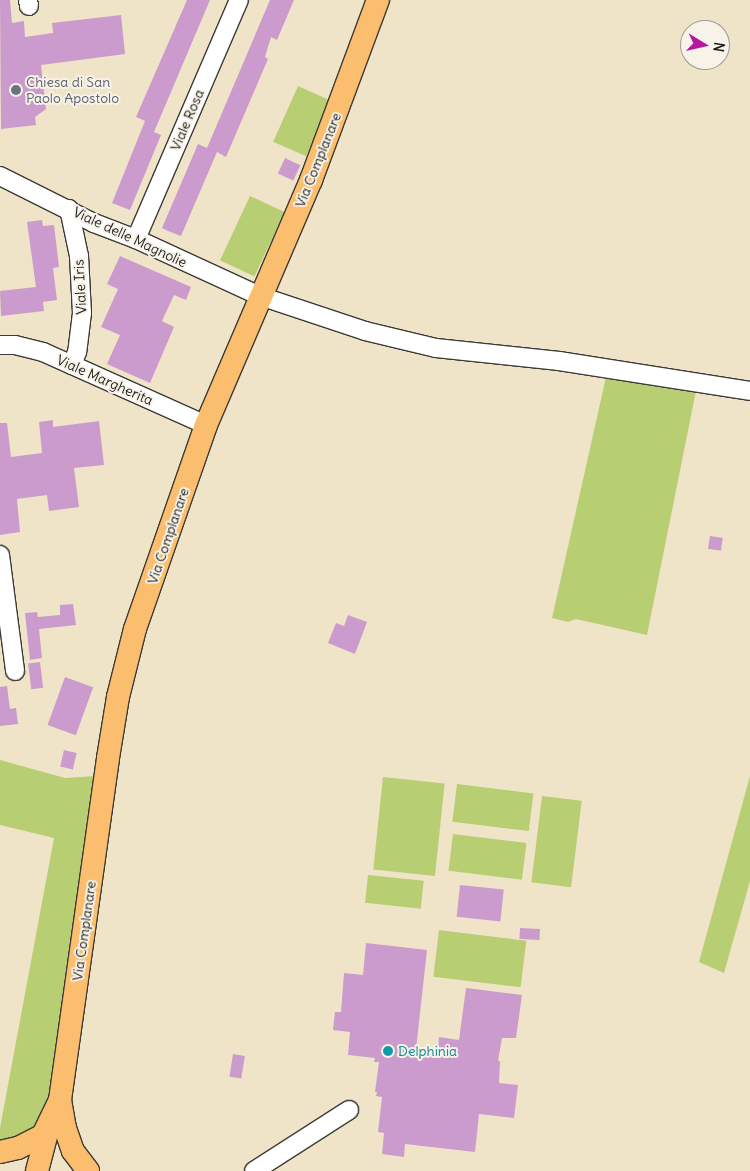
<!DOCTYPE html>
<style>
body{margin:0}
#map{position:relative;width:750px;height:1171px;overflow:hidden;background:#efe4c8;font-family:Delius,sans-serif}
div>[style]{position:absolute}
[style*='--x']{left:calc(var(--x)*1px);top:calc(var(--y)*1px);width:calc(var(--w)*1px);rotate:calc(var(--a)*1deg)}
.green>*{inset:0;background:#b8ce73;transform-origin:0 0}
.building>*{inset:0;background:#cc9bcd;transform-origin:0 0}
.roads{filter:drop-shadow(1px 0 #3c3a36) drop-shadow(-1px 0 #3c3a36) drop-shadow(0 1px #3c3a36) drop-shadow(0 -1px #3c3a36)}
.minor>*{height:18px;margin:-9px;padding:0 9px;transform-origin:9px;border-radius:9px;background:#fff}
.major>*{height:22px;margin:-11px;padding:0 11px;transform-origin:11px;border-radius:11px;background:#fbbd6e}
.dots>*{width:14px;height:14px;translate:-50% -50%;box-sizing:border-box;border:2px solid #f7f3e8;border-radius:50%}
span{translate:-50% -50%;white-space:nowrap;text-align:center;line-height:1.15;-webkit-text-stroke:4px #f7f3e8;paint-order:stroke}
.worship-label{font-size:14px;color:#5b616d}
.left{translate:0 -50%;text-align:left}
.street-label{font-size:14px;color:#1c1c1c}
.culture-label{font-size:14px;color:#0d838f}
.north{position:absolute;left:680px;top:20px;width:50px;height:50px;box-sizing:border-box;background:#f7f3e8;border:1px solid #9f9d96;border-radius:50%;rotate:99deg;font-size:14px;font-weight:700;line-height:20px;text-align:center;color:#1c1c1c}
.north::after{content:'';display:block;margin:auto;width:18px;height:22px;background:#b5179e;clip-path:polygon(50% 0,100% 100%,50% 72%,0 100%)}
</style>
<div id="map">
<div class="green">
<div style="left:298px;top:86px;width:36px;height:61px;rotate:24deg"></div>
<div style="left:250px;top:196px;width:38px;height:71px;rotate:25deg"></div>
<div style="clip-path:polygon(606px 377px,696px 391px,647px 635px,576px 619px,568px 622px,552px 618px)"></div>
<div style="clip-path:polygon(0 760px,65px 778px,96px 776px,49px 1108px,43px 1123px,18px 1140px,0 1139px,0 1128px,54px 838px,0 825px)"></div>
<div style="clip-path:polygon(750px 776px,750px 881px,724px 973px,699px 962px)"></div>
<div style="left:383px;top:777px;width:62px;height:93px;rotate:6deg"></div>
<div style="left:457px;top:784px;width:77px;height:38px;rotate:7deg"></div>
<div style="left:542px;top:796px;width:40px;height:87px;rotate:7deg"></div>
<div style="left:453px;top:834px;width:74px;height:37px;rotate:7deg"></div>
<div style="left:368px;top:875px;width:56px;height:28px;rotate:6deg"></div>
<div style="left:439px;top:930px;width:88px;height:47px;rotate:7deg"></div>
</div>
<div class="building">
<div style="clip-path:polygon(0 0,10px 0,12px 23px,24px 21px,25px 37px,53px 33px,52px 23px,121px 15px,125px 54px,41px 65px,46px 109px,35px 117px,36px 125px,1px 129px)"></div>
<div style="clip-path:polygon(187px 0,210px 0,154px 132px,161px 135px,130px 210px,112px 203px,145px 121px,136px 117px)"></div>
<div style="clip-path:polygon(270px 0,294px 0,277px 40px,271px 37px,265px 57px,268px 59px,226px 157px,217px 152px,181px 236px,168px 231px,162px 228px,198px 144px,207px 148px)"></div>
<div style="left:285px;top:158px;width:17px;height:17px;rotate:25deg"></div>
<div style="clip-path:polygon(42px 220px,43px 226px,54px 225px,59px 267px,53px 268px,57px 300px,43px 302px,44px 311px,1px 316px,0 291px,36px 287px,27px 222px)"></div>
<div style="clip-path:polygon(120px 256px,191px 287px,186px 300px,174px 295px,162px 321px,174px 327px,150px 383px,107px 364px,120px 335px,101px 327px,118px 289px,107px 284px)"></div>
<div style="clip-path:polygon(53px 420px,53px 427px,99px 421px,104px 465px,74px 468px,79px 507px,49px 511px,47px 495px,17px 499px,20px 532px,0 535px,0 423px,7px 423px,11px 457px,42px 453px,39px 422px)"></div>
<div style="left:710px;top:536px;width:13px;height:13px;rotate:9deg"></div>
<div style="clip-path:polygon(73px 604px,76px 625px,39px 629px,42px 658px,30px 660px,25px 613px,37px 612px,38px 617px,60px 615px,60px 605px)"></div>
<div style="clip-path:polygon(348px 615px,367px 622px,355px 654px,328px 643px,336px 623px,344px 626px)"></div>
<div style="left:40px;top:662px;width:26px;height:12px;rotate:83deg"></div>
<div style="left:65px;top:677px;width:30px;height:51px;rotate:20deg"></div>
<div style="clip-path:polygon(7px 686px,10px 709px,16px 708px,18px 724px,0 726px,0 687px)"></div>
<div style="left:64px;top:750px;width:13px;height:17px;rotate:13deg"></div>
<div style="left:460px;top:885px;width:44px;height:32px;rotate:6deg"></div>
<div style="left:520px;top:928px;width:20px;height:11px;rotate:3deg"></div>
<div style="clip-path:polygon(366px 943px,427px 950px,416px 1049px,438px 1052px,439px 1037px,459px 1040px,466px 988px,522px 995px,516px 1038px,502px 1038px,498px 1061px,500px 1061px,499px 1083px,518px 1085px,514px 1118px,479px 1114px,475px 1152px,405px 1144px,404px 1157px,382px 1154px,384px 1133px,378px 1132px,382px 1097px,376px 1096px,377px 1092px,375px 1092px,379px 1062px,374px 1062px,375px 1058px,348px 1055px,350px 1032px,333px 1030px,335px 1012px,341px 1012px,344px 973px,363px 975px)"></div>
<div style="left:233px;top:1054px;width:12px;height:23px;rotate:9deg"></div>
</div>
<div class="roads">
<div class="minor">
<div style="--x:28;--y:0;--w:6;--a:81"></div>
<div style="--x:0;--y:176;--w:105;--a:26.6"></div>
<div style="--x:94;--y:223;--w:45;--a:20.9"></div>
<div style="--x:136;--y:239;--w:136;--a:24.7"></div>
<div style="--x:260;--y:296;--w:111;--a:18.4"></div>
<div style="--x:365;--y:331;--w:73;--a:13.5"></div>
<div style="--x:436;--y:348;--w:124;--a:6"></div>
<div style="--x:559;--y:361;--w:193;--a:8.9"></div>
<div style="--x:69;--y:209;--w:48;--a:78"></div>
<div style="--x:79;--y:256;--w:57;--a:87"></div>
<div style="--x:82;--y:313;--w:39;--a:97"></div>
<div style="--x:77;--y:352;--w:14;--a:111"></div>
<div style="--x:136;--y:239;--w:260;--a:-66.7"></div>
<div style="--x:0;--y:345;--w:15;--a:0"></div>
<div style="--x:15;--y:345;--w:29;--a:14"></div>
<div style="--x:43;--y:352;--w:179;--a:24.1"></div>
<div style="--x:0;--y:555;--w:117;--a:82.6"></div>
<div style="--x:254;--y:1171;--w:113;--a:-32.7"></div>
</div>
<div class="major">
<div style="--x:60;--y:1100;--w:28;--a:80"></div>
<div style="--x:65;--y:1128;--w:24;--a:71"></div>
<div style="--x:73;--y:1151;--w:25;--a:53"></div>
<div style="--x:0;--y:1152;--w:18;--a:-13"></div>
<div style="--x:18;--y:1148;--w:28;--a:-27"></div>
<div style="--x:43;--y:1135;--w:39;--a:-64"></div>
<div style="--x:60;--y:1100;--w:345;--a:-82"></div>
<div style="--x:108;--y:758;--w:62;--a:-80.7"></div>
<div style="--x:118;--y:697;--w:70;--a:-76"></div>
<div style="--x:135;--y:629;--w:216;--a:-70.8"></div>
<div style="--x:206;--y:425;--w:267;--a:-66.8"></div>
<div style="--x:311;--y:180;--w:192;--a:-69.6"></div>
<div style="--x:37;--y:1171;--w:48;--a:-75.4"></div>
</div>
</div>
<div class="dots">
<div style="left:16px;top:90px;background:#6b7280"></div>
<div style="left:388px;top:1051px;background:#0f9aa8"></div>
</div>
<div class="worship-label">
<span class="left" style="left:26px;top:90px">Chiesa di San<br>Paolo Apostolo</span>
</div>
<div class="street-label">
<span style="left:187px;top:120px;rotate:-67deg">Viale Rosa</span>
<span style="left:318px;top:160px;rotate:-68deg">Via Complanare</span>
<span style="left:130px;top:237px;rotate:25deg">Viale delle Magnolie</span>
<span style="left:80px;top:287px;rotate:-93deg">Viale Iris</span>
<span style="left:105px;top:380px;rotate:24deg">Viale Margherita</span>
<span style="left:168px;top:536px;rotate:-71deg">Via Complanare</span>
<span style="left:84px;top:931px;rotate:-82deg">Via Complanare</span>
</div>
<div class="culture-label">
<span class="left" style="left:398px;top:1051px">Delphinia</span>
</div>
<div class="north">N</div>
</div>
